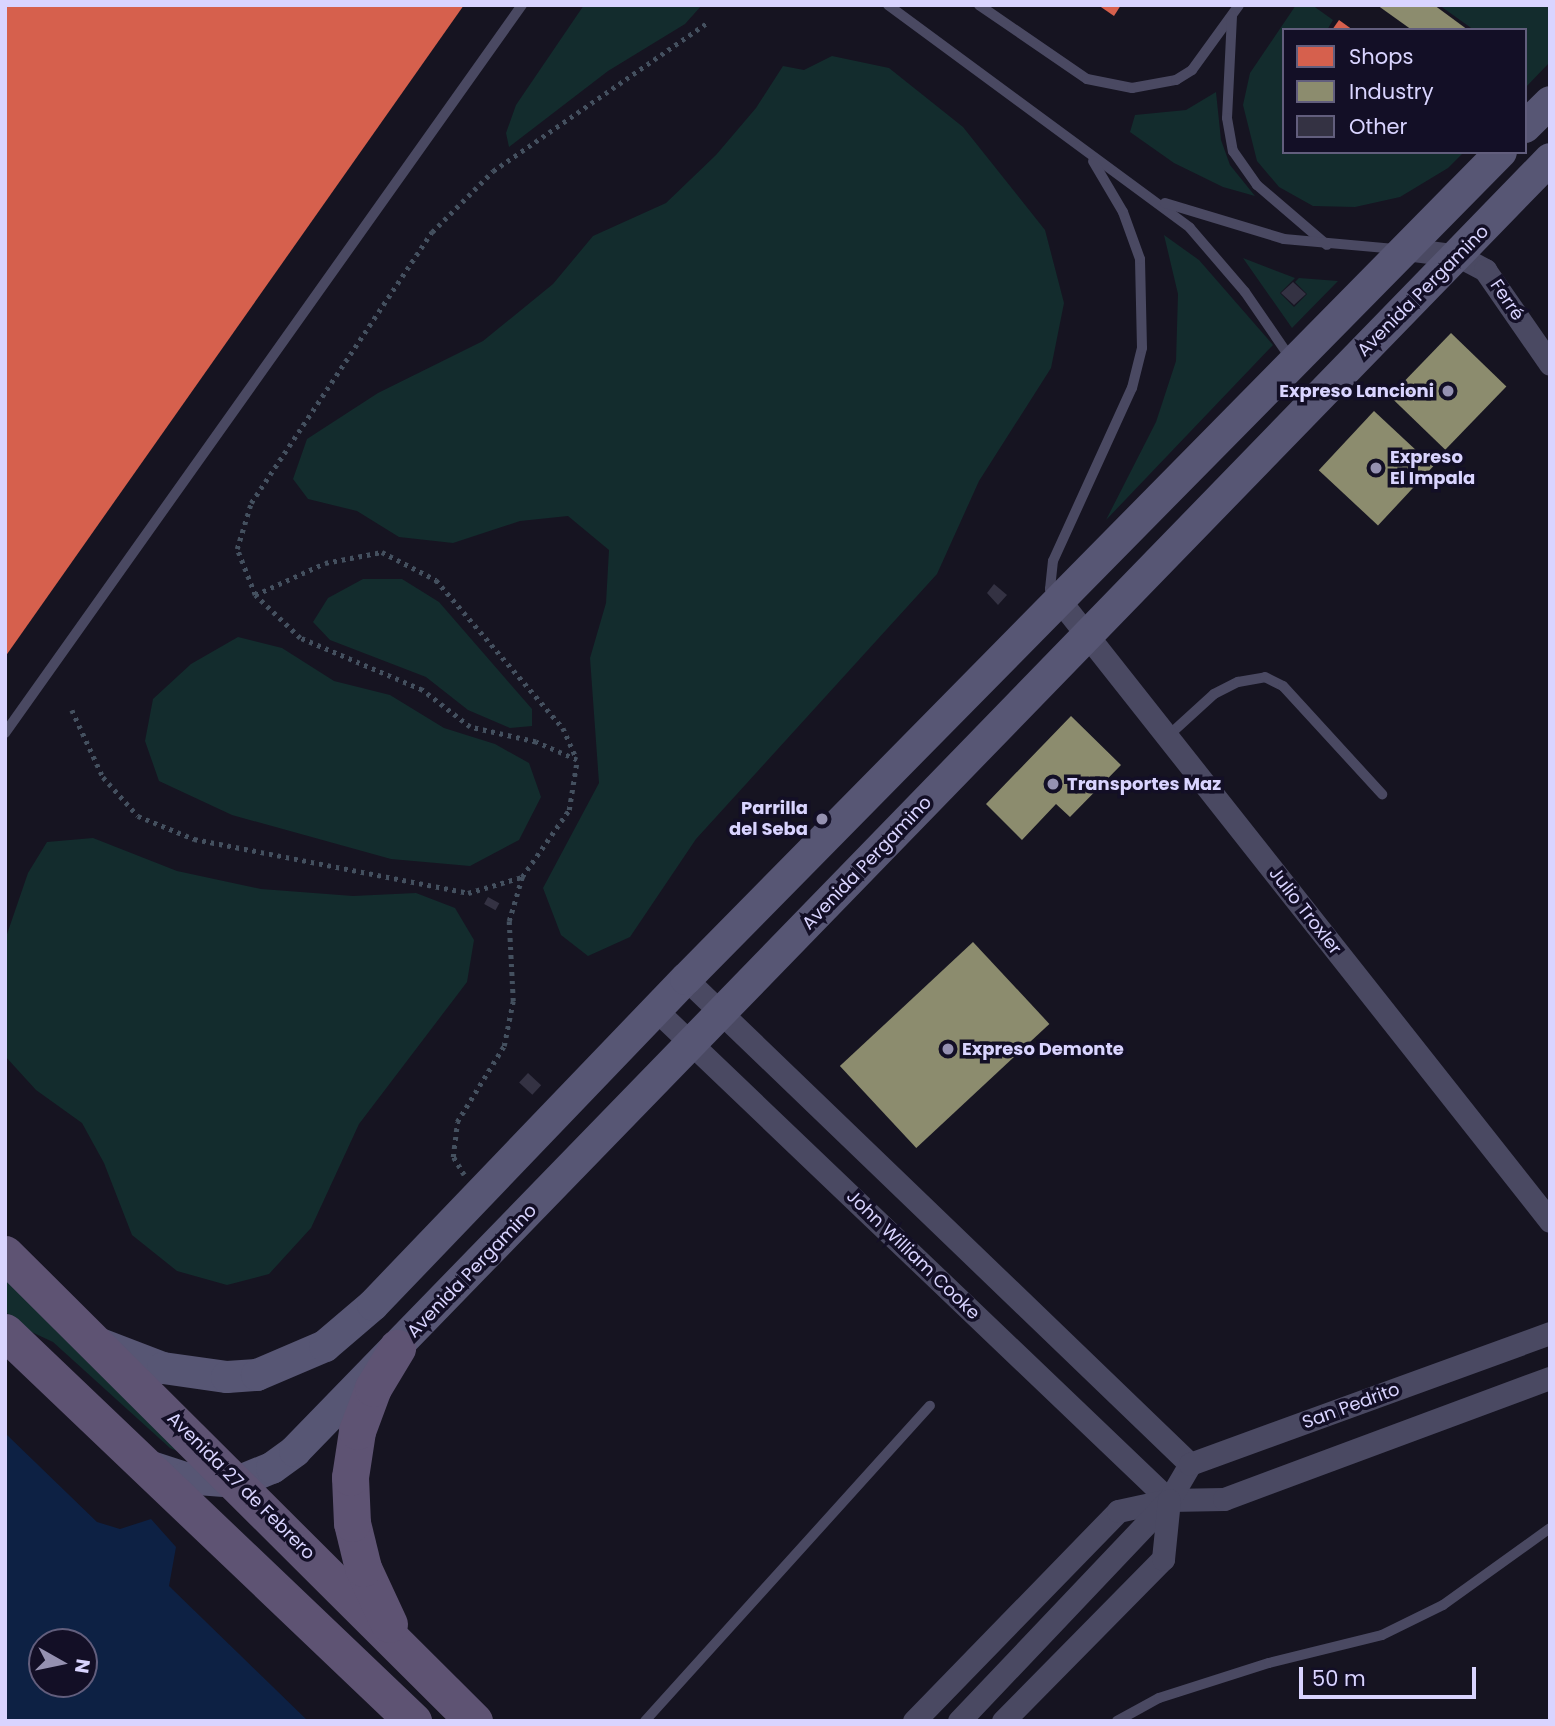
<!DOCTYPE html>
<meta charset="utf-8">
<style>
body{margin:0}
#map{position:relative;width:1555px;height:1726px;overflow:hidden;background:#161421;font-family:Poppins,sans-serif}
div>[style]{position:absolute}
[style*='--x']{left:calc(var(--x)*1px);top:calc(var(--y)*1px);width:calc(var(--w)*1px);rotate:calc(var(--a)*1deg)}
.green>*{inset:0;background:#132c2d}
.water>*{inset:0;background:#0d2144}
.shops>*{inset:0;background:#d6604d}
.industry>*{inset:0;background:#8c8c6e;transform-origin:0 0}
.building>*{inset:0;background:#343243;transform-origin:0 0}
.path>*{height:4.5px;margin-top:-2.25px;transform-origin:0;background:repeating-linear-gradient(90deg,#44505f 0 3.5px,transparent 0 8.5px)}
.service>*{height:10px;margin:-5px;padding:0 5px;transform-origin:5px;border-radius:5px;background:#4a4962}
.minor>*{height:23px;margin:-11.5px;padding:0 11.5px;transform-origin:11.5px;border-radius:11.5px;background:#4a4962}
.secondary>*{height:32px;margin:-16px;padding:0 16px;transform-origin:16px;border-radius:16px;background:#575674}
.primary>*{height:37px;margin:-18.5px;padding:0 18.5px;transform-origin:18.5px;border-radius:18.5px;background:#5e5373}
.dots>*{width:19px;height:19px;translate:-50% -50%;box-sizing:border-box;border:4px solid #130f26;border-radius:50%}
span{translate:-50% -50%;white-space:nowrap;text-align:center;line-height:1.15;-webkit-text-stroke:7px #130f26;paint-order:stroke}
.street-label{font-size:18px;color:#d9d4ff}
.poi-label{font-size:18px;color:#d9d4ff;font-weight:700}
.right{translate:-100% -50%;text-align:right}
.left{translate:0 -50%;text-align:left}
.frame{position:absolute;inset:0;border:7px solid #d9d4ff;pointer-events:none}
.legend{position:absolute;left:1282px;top:28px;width:245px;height:126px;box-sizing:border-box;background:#130f26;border:2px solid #625e7d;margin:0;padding:9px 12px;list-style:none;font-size:21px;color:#d9d4ff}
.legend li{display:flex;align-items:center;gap:14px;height:35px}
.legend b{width:35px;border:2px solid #625e7d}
.north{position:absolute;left:28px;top:1628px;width:70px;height:70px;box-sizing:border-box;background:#130f26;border:2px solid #625e7d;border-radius:50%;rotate:99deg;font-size:19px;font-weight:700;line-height:28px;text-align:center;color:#d9d4ff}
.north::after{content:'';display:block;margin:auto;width:24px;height:32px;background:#9591b1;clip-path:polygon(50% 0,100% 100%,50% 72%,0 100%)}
.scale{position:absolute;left:1299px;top:1667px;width:177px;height:32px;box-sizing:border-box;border:4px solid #d9d4ff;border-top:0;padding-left:9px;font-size:21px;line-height:24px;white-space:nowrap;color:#d9d4ff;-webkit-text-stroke:5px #130f26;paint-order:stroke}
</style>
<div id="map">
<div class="green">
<div style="clip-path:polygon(584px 5px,702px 5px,685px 24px,608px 71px,509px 147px,506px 133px,516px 105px)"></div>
<div style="clip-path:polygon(1296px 5px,1312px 5px,1333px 20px,1327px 30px,1284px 30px,1284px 152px,1464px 152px,1448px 168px,1400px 197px,1355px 207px,1313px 206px,1279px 187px,1257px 161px,1243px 105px,1250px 73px)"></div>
<div style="clip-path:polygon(1439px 5px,1550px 5px,1550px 62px,1525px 88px,1525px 30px,1474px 30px)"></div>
<div style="clip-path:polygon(832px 56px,889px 68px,963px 127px,1045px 230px,1064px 303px,1051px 368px,979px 481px,937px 574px,696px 839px,630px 937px,588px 956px,561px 935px,543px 888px,599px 783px,590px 658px,606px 603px,609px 550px,568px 516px,520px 521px,453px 543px,399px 537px,357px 511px,308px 499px,293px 479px,307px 439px,378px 393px,483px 341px,553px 284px,593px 236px,666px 203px,716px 155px,756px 108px,783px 66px,804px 70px)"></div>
<div style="clip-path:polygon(1216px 92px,1221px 140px,1230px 165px,1255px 196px,1223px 187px,1174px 163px,1130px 132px,1135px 115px,1186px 110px)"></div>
<div style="clip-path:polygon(1164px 235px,1199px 260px,1273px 345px,1106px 520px,1156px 422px,1176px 361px,1178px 294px)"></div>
<div style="clip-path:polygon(1243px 258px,1295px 278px,1280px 293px,1294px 307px,1307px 294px,1295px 282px,1299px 278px,1338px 281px,1292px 328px)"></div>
<div style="clip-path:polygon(363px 579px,402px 579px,439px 602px,532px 709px,532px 726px,510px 728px,468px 710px,426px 677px,330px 640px,313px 622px,328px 598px)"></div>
<div style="clip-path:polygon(238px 637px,282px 648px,334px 681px,390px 695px,444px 728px,495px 744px,529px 763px,541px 797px,519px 840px,470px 866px,391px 859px,232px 815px,159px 781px,145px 741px,153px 699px,191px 664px)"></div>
<div style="clip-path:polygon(93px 838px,177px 871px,261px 889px,353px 896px,416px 893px,455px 908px,474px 940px,467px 982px,359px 1124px,311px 1228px,269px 1274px,227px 1285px,177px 1271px,132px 1235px,104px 1163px,82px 1123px,36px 1090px,5px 1056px,5px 940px,28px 873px,47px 842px)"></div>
<div style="clip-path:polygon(5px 1272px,199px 1461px,170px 1448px,53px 1342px,23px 1328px,5px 1311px)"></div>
</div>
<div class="water">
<div style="clip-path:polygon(evenodd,5px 1433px,97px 1522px,120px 1529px,151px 1519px,176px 1547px,169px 1586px,308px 1721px,5px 1721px,5px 1433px,42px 1642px,84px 1642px,84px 1684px,42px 1684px,42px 1642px)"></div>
</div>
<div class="shops">
<div style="clip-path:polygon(5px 5px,464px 5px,5px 657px)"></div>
<div style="clip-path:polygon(1098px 5px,1121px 5px,1114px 16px)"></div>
<div style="clip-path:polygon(1339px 20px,1353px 30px,1332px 30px)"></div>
</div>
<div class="industry">
<div style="clip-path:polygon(1377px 5px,1434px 5px,1468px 30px,1412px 30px)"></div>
<div style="left:1451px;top:333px;width:77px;height:88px;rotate:44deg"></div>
<div style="left:1374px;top:411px;width:81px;height:81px;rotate:43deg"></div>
<div style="clip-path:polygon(1071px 716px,1121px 765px,1070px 817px,1056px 804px,1022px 840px,986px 804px)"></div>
<div style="left:973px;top:942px;width:112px;height:182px;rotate:47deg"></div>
</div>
<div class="building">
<div style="clip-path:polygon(1293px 282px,1306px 294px,1294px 305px,1281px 293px)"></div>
<div style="clip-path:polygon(994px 584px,1007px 595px,998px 605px,987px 593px)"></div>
<div style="left:488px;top:897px;width:13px;height:8px;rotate:29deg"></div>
<div style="left:528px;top:1073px;width:18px;height:13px;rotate:43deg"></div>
</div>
<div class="path">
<div style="--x:255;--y:595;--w:77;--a:-24.6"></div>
<div style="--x:325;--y:563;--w:58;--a:-10.9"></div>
<div style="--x:382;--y:552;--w:61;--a:27.4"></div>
<div style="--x:436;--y:580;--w:195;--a:49.4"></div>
<div style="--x:563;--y:728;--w:34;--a:66"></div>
<div style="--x:72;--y:710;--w:74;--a:65.2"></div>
<div style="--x:103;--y:777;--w:52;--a:48.1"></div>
<div style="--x:138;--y:816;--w:61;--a:22.3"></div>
<div style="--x:194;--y:839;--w:279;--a:11.1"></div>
<div style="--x:468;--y:893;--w:56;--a:-16.5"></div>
<div style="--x:464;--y:1175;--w:21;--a:-121"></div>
<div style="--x:453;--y:1157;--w:35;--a:-83"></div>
<div style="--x:457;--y:1122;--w:89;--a:-58.3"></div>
<div style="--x:504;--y:1046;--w:46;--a:-78.7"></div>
<div style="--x:513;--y:1001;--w:80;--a:-92.9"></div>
<div style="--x:509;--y:921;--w:46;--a:-73.5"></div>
<div style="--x:522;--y:877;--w:82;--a:-55"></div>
<div style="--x:569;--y:810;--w:51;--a:-80.9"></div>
<div style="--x:577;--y:760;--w:45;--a:-156.3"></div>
<div style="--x:536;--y:742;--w:68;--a:-167.2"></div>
<div style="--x:470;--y:727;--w:61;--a:-142.4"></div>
<div style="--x:422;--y:690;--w:133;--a:-156.9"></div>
<div style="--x:300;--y:638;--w:62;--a:-136.3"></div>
<div style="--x:255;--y:595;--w:49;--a:-111.4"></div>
<div style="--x:237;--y:549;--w:48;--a:-73.1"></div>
<div style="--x:251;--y:503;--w:326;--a:-56.3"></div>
<div style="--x:432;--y:232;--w:86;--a:-45"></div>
<div style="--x:493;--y:171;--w:260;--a:-34.7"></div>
</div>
<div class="service">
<div style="--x:888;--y:5;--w:375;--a:36.4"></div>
<div style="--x:1190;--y:228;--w:84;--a:49.3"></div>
<div style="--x:1245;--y:292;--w:81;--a:55.5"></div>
<div style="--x:979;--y:5;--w:131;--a:34.4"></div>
<div style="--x:1087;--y:79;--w:46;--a:11.3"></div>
<div style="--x:1132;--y:88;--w:45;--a:-10.3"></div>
<div style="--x:1176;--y:80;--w:19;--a:-32"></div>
<div style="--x:1192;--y:70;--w:80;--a:-54.1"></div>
<div style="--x:1232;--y:16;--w:102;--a:92.8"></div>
<div style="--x:1227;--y:118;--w:34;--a:80"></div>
<div style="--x:1233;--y:151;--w:42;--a:54.8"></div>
<div style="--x:1257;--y:185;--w:92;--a:40.6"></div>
<div style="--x:1165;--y:203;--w:124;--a:16.8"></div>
<div style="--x:1284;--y:239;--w:111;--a:5.1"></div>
<div style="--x:1058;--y:598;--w:12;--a:-132"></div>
<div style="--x:1050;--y:589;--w:28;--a:-84"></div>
<div style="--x:1053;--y:561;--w:190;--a:-65.5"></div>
<div style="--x:1132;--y:388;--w:41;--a:-76"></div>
<div style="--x:1142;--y:348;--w:89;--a:-91.3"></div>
<div style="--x:1140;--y:259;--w:50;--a:-109.9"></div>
<div style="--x:1123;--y:212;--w:59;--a:-120.5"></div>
<div style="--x:5;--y:733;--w:893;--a:-54.62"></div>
<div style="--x:1168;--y:736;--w:62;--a:-42.4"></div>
<div style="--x:1214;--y:694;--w:27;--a:-27"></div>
<div style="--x:1238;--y:682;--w:27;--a:-10"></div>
<div style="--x:1265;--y:677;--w:20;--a:27"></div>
<div style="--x:1283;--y:686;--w:147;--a:47.5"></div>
<div style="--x:645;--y:1721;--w:425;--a:-47.9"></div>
<div style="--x:1117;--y:1721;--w:48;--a:-28.7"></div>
<div style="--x:1159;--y:1698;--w:115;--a:-17.7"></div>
<div style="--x:1269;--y:1663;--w:116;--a:-13.9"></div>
<div style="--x:1382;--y:1635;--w:68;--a:-26.2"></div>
<div style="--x:1443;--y:1605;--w:132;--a:-35.7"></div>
</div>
<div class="minor">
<div style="--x:1406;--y:249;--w:53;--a:7.5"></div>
<div style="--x:1459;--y:256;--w:30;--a:28"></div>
<div style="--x:1485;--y:270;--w:114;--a:55.3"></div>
<div style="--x:1060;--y:601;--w:790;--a:51.68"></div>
<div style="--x:686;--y:979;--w:699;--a:43.9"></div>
<div style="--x:656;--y:1010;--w:709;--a:43.69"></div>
<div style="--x:914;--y:1721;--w:293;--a:-45.8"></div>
<div style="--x:1118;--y:1511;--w:52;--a:-12.2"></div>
<div style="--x:1169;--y:1500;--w:55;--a:-1"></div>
<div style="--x:1224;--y:1499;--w:348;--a:-20.4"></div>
<div style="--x:959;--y:1721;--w:305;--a:-46.5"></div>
<div style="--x:1169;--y:1500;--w:42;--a:-59.7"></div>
<div style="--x:1190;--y:1464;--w:383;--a:-20"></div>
<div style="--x:1003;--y:1721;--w:228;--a:-45.4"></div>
<div style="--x:1163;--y:1559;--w:59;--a:-84.2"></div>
</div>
<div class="secondary">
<div style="--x:1525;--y:127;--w:35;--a:-45"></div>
<div style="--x:100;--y:1344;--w:67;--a:20.9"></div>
<div style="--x:163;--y:1368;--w:65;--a:8"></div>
<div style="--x:227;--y:1377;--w:30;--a:-4"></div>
<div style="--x:257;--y:1375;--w:74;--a:-23.1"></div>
<div style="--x:325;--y:1346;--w:63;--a:-40.5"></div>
<div style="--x:373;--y:1305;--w:452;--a:-46.2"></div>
<div style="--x:686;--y:979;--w:1161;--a:-45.42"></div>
<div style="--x:145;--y:1465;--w:42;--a:18"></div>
<div style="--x:185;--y:1478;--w:52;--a:4.4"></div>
<div style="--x:237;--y:1482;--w:38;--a:-22"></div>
<div style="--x:272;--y:1468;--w:29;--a:-36"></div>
<div style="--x:295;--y:1451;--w:1801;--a:-45.83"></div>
</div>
<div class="primary">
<div style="--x:5;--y:1254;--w:662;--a:44.88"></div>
<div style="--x:5;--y:1332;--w:564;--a:43.63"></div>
<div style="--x:389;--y:1624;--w:62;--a:-114.9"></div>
<div style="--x:363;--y:1568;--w:46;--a:-103.7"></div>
<div style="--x:352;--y:1523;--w:46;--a:-92.5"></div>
<div style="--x:350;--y:1477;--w:47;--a:-81.3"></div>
<div style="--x:357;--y:1431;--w:46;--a:-69.6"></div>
<div style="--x:373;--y:1388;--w:47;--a:-59"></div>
</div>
<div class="dots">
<div style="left:1448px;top:391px;background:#9591b1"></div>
<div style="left:1376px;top:468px;background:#9591b1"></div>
<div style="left:1053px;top:784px;background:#9591b1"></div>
<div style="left:822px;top:819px;background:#9591b1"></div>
<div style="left:948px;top:1049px;background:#9591b1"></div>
</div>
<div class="street-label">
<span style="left:1423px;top:291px;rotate:-45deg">Avenida Pergamino</span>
<span style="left:1507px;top:300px;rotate:56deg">Ferré</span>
<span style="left:867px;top:863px;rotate:-46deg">Avenida Pergamino</span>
<span style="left:1305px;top:911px;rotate:52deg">Julio Troxler</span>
<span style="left:913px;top:1255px;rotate:44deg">John William Cooke</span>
<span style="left:472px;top:1271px;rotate:-46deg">Avenida Pergamino</span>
<span style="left:1351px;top:1406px;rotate:-20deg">San Pedrito</span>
<span style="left:241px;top:1486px;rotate:45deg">Avenida 27 de Febrero</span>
</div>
<div class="poi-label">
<span class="right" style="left:1434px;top:391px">Expreso Lancioni</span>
<span class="left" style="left:1390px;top:468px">Expreso<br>El Impala</span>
<span class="left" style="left:1067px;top:784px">Transportes Maz</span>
<span class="right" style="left:808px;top:819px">Parrilla<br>del Seba</span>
<span class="left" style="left:962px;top:1049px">Expreso Demonte</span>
</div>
<div class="frame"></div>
<ul class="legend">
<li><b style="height:19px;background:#d6604d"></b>Shops</li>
<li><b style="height:19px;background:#8c8c6e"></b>Industry</li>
<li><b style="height:19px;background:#343243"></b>Other</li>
</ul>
<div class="north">N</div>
<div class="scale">50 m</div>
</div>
